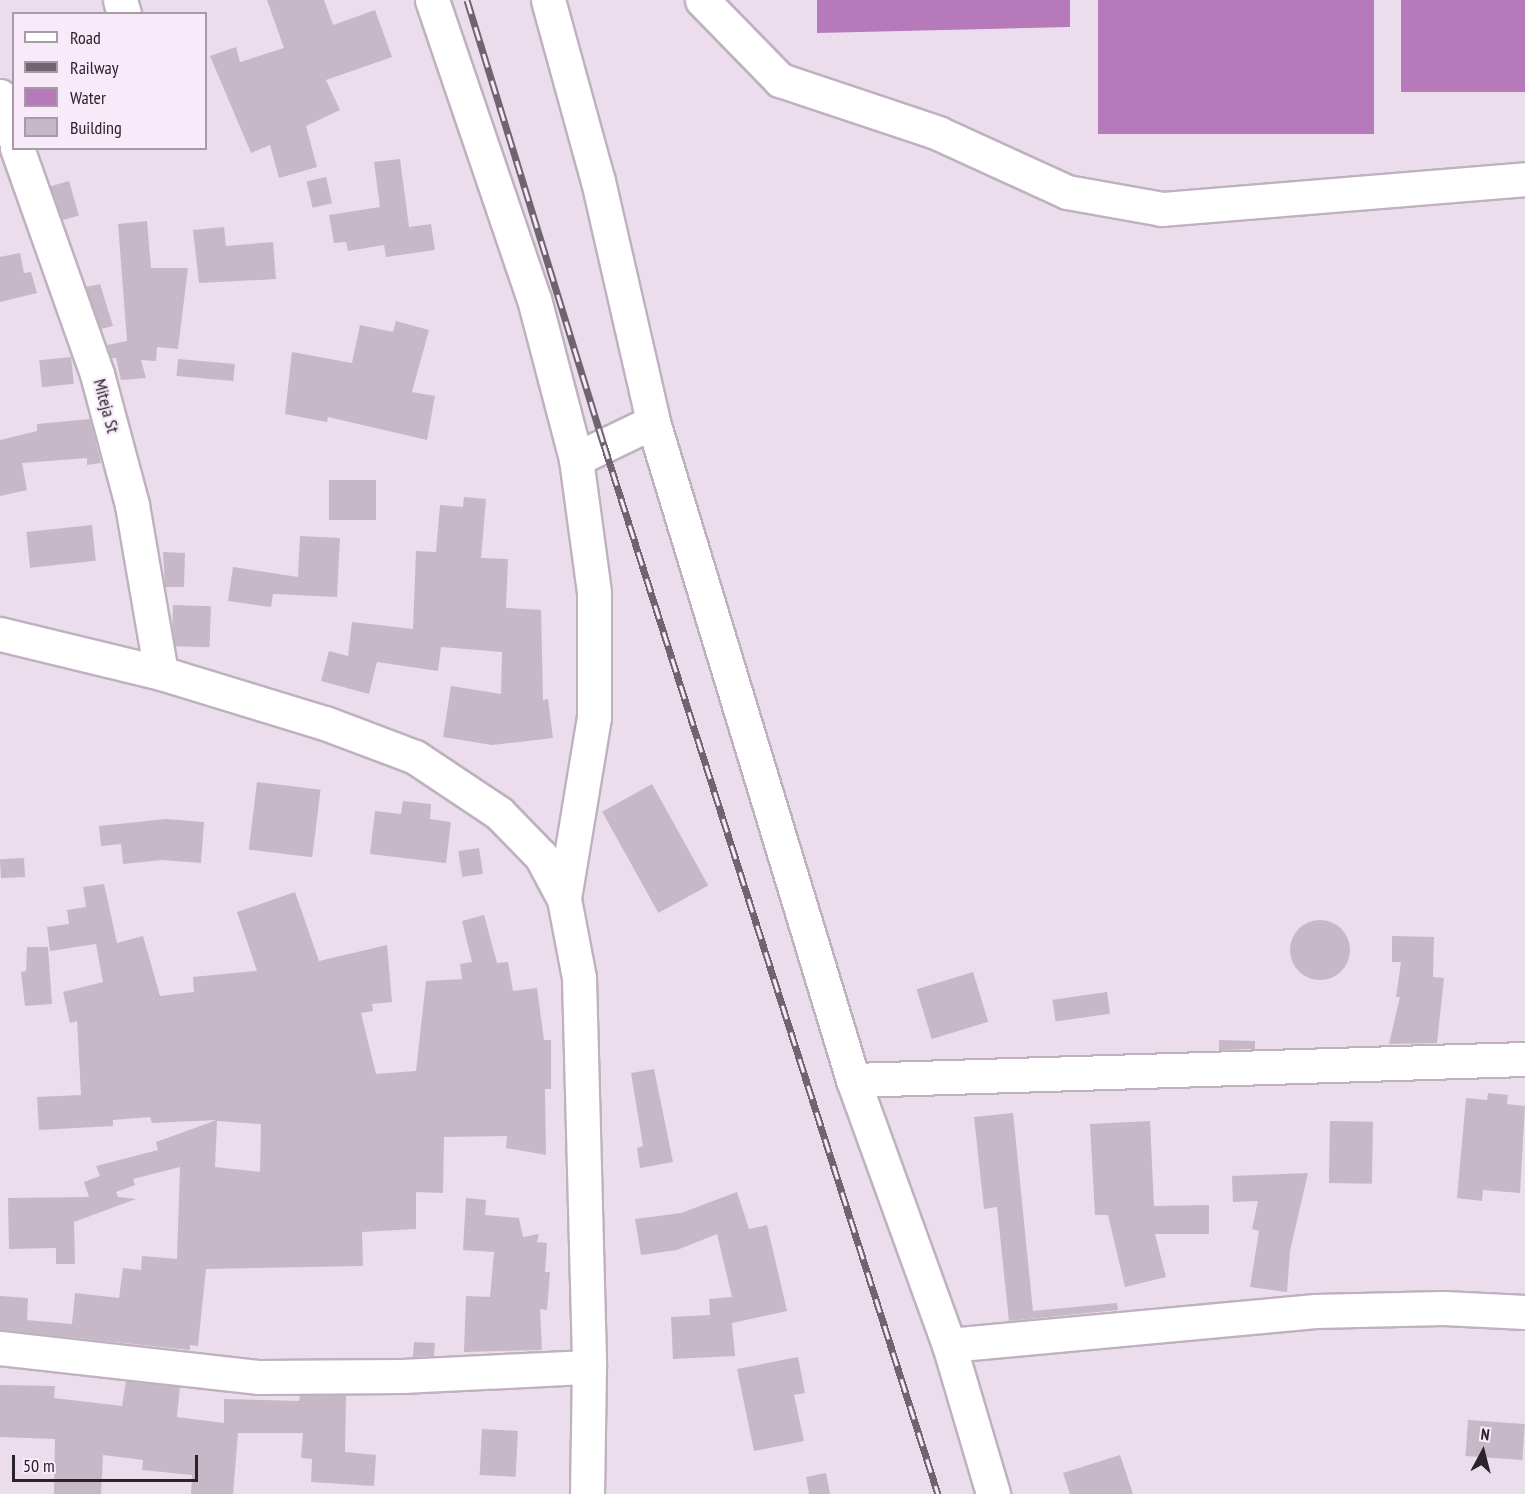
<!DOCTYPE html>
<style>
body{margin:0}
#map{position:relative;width:1525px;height:1494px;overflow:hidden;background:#ecdded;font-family:"PT Sans Narrow",sans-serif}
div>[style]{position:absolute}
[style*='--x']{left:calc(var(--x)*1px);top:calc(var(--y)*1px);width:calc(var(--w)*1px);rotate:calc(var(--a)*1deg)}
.water>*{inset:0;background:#b67abb;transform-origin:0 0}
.building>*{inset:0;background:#c6b8c7;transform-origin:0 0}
.round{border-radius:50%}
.roads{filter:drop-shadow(2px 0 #bfb1c0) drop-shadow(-2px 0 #bfb1c0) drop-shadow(0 2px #bfb1c0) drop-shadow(0 -2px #bfb1c0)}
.minor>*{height:33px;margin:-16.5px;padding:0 16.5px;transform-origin:16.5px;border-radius:16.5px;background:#fff}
.rail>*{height:7px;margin-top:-3.5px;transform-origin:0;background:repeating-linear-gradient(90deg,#f9eafa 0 14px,#6e656f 0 28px);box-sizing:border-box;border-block:2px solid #6e656f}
span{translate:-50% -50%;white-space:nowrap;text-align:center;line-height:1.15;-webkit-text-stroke:4.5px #f9eafa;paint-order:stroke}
.street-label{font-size:18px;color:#29242a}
.legend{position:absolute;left:12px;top:12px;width:195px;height:138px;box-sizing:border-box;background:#f9eafa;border:2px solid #a69ba7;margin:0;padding:8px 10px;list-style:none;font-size:18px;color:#29242a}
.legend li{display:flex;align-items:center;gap:12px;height:30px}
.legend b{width:30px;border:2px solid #a69ba7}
.north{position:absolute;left:1453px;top:1422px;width:60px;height:60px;-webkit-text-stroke:4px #f9eafa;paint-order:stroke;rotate:7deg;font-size:16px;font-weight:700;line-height:24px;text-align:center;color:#29242a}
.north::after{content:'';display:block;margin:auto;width:21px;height:27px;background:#29242a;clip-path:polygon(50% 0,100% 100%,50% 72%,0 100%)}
.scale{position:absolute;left:12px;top:1455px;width:186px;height:27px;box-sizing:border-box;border:3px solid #29242a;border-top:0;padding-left:8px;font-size:18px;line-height:21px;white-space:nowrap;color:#29242a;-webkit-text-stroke:4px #f9eafa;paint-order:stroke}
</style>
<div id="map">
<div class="water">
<div style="clip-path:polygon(817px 0,1070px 0,1070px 27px,817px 33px)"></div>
<div style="left:1098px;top:0;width:276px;height:134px"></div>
<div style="left:1401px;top:0;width:124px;height:92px"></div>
</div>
<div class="building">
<div style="clip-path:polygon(267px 0,324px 0,333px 25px,375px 10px,392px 57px,326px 80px,340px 110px,306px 126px,317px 167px,279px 178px,270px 145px,251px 153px,210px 56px,236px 47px,240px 62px,284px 48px)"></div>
<div style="clip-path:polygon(400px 159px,409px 227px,431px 224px,435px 250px,386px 257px,384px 245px,348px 251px,346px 242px,334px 243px,329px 215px,380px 207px,374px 162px)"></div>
<div style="left:326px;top:177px;width:27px;height:20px;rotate:77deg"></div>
<div style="left:69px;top:181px;width:36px;height:19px;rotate:74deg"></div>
<div style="clip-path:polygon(147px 221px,151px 268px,188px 268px,178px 349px,157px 347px,156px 361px,141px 360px,146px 378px,121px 380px,116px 358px,111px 358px,107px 345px,127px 341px,118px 224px)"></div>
<div style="clip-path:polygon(224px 227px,226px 246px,273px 242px,276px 279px,199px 283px,193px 230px)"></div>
<div style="clip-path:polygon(20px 253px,24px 273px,31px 272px,37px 293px,0 302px,0 257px)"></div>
<div style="clip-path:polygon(100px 284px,113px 326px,101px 329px,86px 287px)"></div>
<div style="clip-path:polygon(396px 321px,429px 330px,412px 392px,435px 396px,427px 440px,328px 417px,327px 422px,285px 414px,292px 352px,352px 363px,360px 325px,393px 332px)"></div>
<div style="left:71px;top:357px;width:27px;height:32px;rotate:84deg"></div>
<div style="left:178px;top:359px;width:57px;height:17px;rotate:5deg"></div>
<div style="clip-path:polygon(90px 419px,101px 463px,87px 465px,87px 458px,22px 463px,27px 490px,0 496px,0 440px,37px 431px,37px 424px)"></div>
<div style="left:329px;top:480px;width:47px;height:40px"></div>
<div style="clip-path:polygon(464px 497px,486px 499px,481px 558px,508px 559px,506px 608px,541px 610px,543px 700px,548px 699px,553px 738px,492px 745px,443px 737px,451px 686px,501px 694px,502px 652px,441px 647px,438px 671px,377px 662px,369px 694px,321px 681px,329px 651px,348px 656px,352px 622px,413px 629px,416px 551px,436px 552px,440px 505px,463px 507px)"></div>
<div style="left:92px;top:525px;width:36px;height:66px;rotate:84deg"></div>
<div style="clip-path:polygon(300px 536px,340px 538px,337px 597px,273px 594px,271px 607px,228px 601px,233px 567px,298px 577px)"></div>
<div style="clip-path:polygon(163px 552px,185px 553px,184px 587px,165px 587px)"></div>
<div style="left:173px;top:605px;width:38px;height:41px;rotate:2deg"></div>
<div style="left:257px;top:782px;width:64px;height:68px;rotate:7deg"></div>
<div style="left:652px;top:784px;width:116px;height:57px;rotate:61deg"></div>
<div style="clip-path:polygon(403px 801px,431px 804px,430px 819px,451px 822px,446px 863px,370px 854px,375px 811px,401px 814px)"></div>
<div style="clip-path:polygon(166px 819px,204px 822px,201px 863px,162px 860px,123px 864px,121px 844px,101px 846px,99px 826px)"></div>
<div style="left:479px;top:848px;width:26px;height:21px;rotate:81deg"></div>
<div style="left:24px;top:858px;width:19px;height:24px;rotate:87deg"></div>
<div style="clip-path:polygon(evenodd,104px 884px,117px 943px,143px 936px,160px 996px,194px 992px,193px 977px,257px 971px,237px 912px,295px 892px,319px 961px,387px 945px,392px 1002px,372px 1004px,373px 1011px,361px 1013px,376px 1074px,416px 1071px,426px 981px,462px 979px,460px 964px,472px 962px,462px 921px,484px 915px,497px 963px,508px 962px,513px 991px,537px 988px,544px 1040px,551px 1040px,551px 1089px,545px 1089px,546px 1155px,506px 1148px,507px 1136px,444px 1137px,443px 1193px,416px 1192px,416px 1229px,362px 1232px,363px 1266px,206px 1269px,198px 1346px,190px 1345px,190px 1350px,0 1330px,0 1296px,28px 1298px,27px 1320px,72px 1324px,75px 1293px,119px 1298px,123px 1268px,141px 1270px,142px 1256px,177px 1259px,180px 1167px,133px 1179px,135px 1185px,116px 1192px,118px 1197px,136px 1199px,74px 1222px,75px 1264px,56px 1264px,56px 1248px,9px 1249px,8px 1198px,89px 1197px,84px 1182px,100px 1176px,96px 1166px,158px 1150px,156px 1142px,217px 1120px,152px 1123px,150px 1117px,113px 1120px,113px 1126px,39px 1130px,37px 1097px,81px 1095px,77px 1021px,70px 1023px,63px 992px,103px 982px,96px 944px,50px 951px,47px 927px,69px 924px,67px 910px,86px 907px,83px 887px,104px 884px,217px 1121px,261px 1124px,260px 1172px,215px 1167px,217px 1121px)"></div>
<div class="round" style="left:1290px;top:920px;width:60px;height:60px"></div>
<div style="clip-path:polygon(1392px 936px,1434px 937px,1433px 977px,1444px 978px,1437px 1043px,1389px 1044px,1400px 997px,1396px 997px,1401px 962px,1392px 962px)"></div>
<div style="clip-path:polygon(27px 947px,48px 947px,52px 1004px,25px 1006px,21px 972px,26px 971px)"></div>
<div style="left:973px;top:972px;width:52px;height:59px;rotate:73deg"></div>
<div style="left:1107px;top:992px;width:22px;height:55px;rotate:82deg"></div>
<div style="clip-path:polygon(1219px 1040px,1255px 1041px,1255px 1049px,1219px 1050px)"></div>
<div style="clip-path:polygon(654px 1069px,673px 1162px,640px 1168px,637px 1148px,643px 1146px,631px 1073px)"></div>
<div style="clip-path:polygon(1488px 1093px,1508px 1095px,1507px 1104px,1525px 1106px,1520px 1193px,1483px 1190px,1482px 1201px,1457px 1198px,1466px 1098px,1487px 1100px)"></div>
<div style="clip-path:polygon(1013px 1113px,1033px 1311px,1117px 1303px,1118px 1310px,1009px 1321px,997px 1207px,984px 1209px,974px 1117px)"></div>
<div style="clip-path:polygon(1150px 1121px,1154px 1206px,1209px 1205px,1209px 1234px,1155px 1234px,1166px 1277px,1125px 1287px,1108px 1215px,1095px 1215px,1090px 1124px)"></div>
<div style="left:1330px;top:1121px;width:43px;height:62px;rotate:1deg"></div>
<div style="clip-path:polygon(1308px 1173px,1290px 1251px,1287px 1292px,1250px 1287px,1259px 1231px,1252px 1229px,1258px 1201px,1233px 1202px,1232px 1176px)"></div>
<div style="clip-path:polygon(737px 1192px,749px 1229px,767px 1225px,787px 1311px,732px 1323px,735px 1356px,673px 1359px,671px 1317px,710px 1315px,709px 1299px,732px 1297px,717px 1234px,677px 1250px,641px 1255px,635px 1219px,681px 1213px)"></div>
<div style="clip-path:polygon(466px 1198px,486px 1200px,485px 1215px,519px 1218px,523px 1237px,539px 1234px,537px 1242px,547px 1243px,545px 1272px,550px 1272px,547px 1310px,540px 1309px,542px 1350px,464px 1352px,466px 1296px,490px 1297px,494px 1252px,463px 1250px)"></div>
<div style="clip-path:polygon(414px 1342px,435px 1343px,434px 1356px,413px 1357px)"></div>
<div style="clip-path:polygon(798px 1357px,805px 1393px,794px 1395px,804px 1441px,754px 1451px,737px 1369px)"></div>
<div style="clip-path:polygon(126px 1381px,180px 1387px,177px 1417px,224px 1423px,224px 1399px,299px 1401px,300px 1395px,346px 1396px,345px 1452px,376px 1455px,374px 1486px,311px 1482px,312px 1459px,301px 1458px,303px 1433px,238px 1433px,233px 1494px,191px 1494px,192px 1475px,142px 1470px,143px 1460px,103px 1455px,101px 1494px,54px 1494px,55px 1439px,0 1437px,0 1385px,55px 1386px,54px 1398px,122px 1406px)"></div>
<div style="left:1468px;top:1420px;width:57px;height:36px;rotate:4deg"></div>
<div style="left:482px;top:1429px;width:36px;height:46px;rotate:3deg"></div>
<div style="clip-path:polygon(1120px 1455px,1133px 1494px,1070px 1494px,1063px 1473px)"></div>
<div style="clip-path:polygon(826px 1473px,830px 1494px,809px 1494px,806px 1477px)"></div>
</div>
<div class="roads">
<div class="minor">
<div style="--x:120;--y:0;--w:15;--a:74"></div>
<div style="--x:432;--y:0;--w:316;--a:71.2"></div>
<div style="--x:534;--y:299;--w:165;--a:75.3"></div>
<div style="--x:576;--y:459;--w:135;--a:82.3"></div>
<div style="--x:594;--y:593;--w:124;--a:90"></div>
<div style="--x:594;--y:717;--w:184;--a:99.4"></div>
<div style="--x:548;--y:0;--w:188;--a:74.6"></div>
<div style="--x:598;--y:181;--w:247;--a:77.1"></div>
<div style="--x:653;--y:422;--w:688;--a:73.09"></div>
<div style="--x:853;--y:1080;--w:282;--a:70.1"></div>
<div style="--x:949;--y:1345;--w:155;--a:73.5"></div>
<div style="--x:702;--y:0;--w:112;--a:45.7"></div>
<div style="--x:780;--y:80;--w:167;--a:18.5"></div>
<div style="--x:938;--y:133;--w:142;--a:24.6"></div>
<div style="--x:1067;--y:192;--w:97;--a:10.1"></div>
<div style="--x:1162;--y:209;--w:364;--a:-4.7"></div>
<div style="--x:0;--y:96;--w:43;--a:71.1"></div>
<div style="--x:17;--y:148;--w:240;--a:70.5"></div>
<div style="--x:97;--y:374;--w:136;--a:75"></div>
<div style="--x:132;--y:505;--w:170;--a:80.2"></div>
<div style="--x:576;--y:459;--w:85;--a:-25.7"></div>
<div style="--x:0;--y:634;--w:166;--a:13.6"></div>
<div style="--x:161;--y:673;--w:171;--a:17"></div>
<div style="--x:325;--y:723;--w:96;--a:20.7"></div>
<div style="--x:415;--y:757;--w:101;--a:33.7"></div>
<div style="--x:499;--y:813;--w:60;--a:45.7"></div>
<div style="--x:541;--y:856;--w:49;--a:61.9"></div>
<div style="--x:564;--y:899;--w:80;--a:79.2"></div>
<div style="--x:579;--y:978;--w:389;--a:88.5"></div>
<div style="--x:589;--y:1367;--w:127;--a:90.9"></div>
<div style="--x:853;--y:1080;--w:672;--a:-1.79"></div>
<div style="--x:949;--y:1345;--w:368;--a:-5.3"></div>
<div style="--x:1315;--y:1311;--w:129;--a:-1.3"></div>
<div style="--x:1444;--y:1308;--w:81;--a:2.8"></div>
<div style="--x:0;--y:1348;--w:261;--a:6.4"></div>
<div style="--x:259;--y:1377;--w:143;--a:-0.4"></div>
<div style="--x:402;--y:1376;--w:187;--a:-2.8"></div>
</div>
</div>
<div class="rail">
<div style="--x:467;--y:0;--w:466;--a:72.9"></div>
<div style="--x:604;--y:445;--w:1101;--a:72.34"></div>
</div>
<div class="street-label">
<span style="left:106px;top:406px;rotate:75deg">Miteja St</span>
</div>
<ul class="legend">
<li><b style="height:8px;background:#fff"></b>Road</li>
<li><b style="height:8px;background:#6e656f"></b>Railway</li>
<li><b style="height:16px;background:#b67abb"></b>Water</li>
<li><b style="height:16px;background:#c6b8c7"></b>Building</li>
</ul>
<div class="north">N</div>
<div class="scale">50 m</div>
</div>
